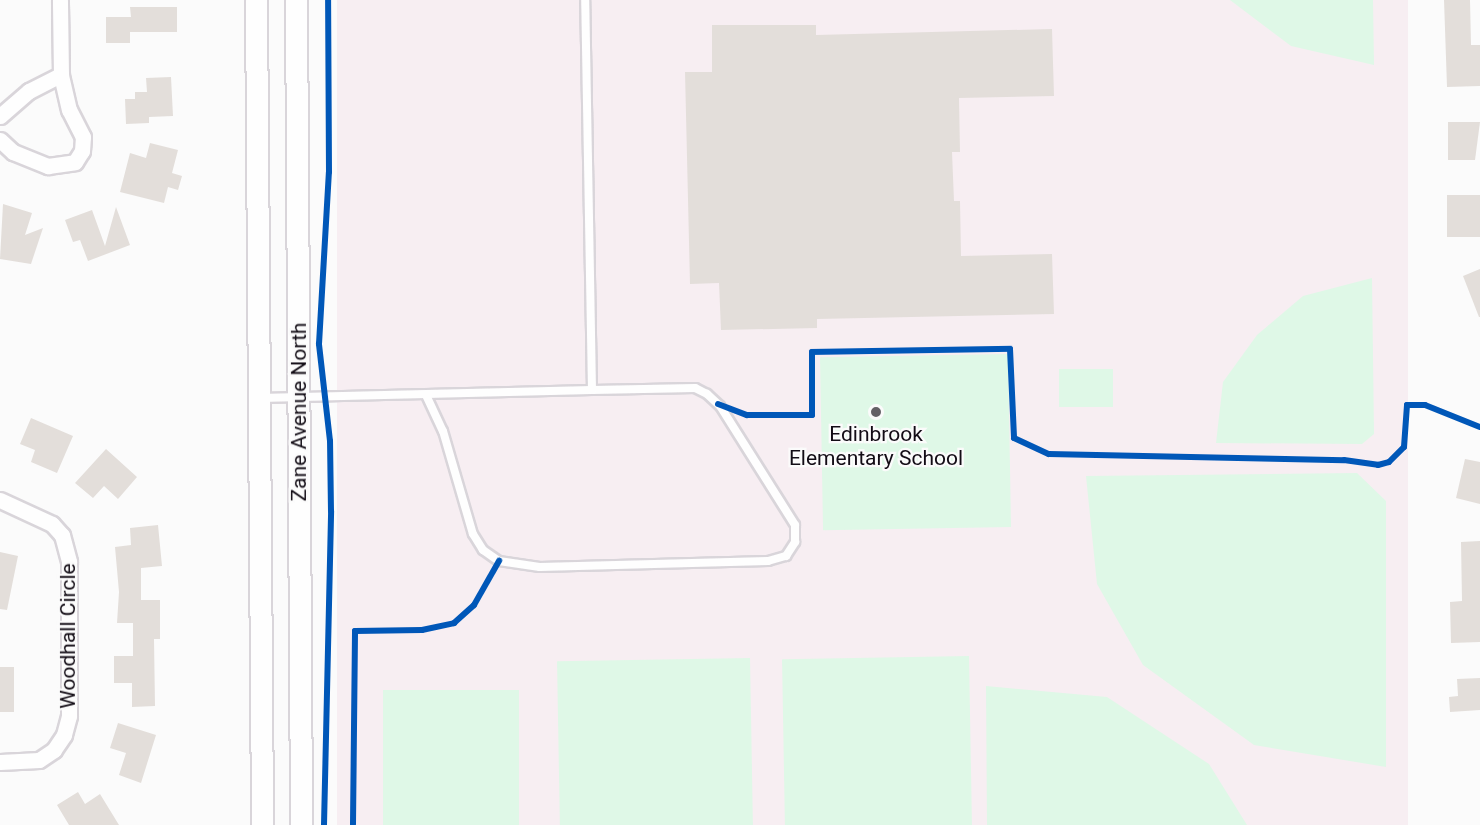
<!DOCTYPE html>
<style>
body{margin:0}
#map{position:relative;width:1480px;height:825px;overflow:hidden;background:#fbfbfb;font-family:Roboto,sans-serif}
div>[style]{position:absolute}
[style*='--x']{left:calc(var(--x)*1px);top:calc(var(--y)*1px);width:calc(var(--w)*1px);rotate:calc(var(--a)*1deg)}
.education>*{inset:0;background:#f7eef2;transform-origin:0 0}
.green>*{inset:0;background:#dff8e7;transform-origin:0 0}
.building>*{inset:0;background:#e3deda;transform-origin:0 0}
.roads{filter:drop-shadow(2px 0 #d9d5da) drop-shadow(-2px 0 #d9d5da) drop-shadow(0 2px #d9d5da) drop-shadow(0 -2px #d9d5da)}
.lane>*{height:8px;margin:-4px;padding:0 4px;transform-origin:4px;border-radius:4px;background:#fefefe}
.street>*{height:15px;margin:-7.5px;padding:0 7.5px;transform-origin:7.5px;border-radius:7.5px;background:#fefefe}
.secondary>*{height:21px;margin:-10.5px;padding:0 10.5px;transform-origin:10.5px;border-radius:10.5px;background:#fefefe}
.cycleway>*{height:6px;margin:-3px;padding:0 3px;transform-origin:3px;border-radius:3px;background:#0057b8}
.dots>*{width:16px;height:16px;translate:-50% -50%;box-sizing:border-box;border:3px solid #fbfbfb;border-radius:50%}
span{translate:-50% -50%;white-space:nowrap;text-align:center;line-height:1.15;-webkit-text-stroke:4.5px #fbfbfb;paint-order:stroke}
.street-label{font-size:21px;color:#120c15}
.poi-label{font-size:21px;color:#120c15}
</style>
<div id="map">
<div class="education">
<div style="left:337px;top:0;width:1071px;height:825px"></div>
</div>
<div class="green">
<div style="clip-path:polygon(1230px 0,1373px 0,1374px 65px,1291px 46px)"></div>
<div style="clip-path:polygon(1372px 278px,1374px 434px,1362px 444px,1216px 443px,1223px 382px,1257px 335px,1303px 296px)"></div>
<div style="left:1008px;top:354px;width:173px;height:188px;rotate:89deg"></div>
<div style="left:1059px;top:369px;width:54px;height:38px"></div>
<div style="clip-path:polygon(1357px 473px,1386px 501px,1386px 767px,1254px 745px,1143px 665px,1097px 584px,1086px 476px)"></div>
<div style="left:969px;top:656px;width:169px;height:187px;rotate:89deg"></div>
<div style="left:750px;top:658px;width:167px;height:193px;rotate:89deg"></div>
<div style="clip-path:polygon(986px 686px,1107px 697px,1209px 764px,1247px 825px,987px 825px)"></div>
<div style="left:383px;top:690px;width:136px;height:135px"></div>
</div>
<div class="building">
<div style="clip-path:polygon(1444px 0,1470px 0,1471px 45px,1480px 45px,1480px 86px,1447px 87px)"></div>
<div style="clip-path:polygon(130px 7px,177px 7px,177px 32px,130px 32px,130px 43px,106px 43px,106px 17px,131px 17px)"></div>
<div style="clip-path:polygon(712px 25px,816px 25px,816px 35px,1052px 29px,1054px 96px,959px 98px,960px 152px,952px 152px,954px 201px,960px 201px,961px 256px,1052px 254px,1054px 314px,817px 319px,817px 328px,721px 330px,719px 283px,690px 284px,685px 72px,712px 72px)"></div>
<div style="clip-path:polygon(171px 77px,173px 116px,149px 117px,149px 123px,126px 124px,125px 99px,135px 99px,135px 92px,147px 92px,146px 78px)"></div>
<div style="clip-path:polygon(1448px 122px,1480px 122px,1475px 160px,1448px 160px)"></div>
<div style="clip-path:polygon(150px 143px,178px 150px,172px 173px,182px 176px,178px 190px,168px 187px,164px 203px,120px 192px,130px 153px,146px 158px)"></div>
<div style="left:1480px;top:195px;width:42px;height:33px;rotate:90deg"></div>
<div style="clip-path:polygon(3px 204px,32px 213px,25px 235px,43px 228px,31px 264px,0 259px)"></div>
<div style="clip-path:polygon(116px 207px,130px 245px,88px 261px,80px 240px,73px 242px,65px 220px,92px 210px,105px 246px)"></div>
<div style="clip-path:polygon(1480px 269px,1480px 317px,1479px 317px,1463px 276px)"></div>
<div style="clip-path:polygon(31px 418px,73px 436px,57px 473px,31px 462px,35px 450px,20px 444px)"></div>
<div style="clip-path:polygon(106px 449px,137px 477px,118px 499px,104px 486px,93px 498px,75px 483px)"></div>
<div style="clip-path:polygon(1465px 459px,1480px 462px,1480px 504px,1456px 498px)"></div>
<div style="clip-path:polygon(158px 525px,162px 566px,141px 568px,141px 600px,160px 600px,160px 639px,154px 639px,155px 706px,132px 707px,132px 683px,114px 683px,114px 656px,133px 656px,133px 623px,117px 623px,119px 592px,115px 547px,131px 545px,130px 528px)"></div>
<div style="clip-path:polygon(1480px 541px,1480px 642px,1451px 643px,1450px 602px,1462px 601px,1461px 542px)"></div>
<div style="clip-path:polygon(0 552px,18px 556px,7px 610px,0 609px)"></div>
<div style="left:0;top:667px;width:14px;height:45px"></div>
<div style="clip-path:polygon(1480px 678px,1480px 710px,1450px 712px,1449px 697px,1458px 696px,1457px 679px)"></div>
<div style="clip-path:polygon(118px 723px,156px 735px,141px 783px,119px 775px,126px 753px,110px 748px)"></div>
<div style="clip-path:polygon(78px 792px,85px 804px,100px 794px,119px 825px,69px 825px,57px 805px)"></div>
</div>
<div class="roads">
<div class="lane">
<div style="--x:426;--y:395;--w:40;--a:65"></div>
<div style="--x:443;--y:431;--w:107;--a:73.8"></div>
<div style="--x:473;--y:534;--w:19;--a:58"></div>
<div style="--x:483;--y:550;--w:19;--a:35"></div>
<div style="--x:499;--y:561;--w:41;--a:8.3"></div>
<div style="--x:540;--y:567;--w:228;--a:-1.5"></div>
<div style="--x:768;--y:561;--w:19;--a:-16"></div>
<div style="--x:786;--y:556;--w:17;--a:-57"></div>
<div style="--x:795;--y:542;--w:17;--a:-90"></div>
<div style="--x:795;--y:525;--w:141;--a:-122.2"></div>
<div style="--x:720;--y:406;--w:18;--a:-137"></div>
<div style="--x:707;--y:394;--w:13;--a:-153"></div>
<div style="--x:695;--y:388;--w:103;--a:178.9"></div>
<div style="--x:260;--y:398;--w:332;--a:-1.4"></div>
<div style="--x:592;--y:390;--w:390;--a:-91"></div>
</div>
<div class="street">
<div style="--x:0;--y:116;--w:38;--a:-41"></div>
<div style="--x:29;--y:91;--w:36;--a:-27"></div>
<div style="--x:0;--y:140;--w:18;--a:43"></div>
<div style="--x:13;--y:152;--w:38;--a:22"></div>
<div style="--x:48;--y:166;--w:27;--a:-8"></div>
<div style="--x:75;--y:162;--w:13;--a:-58"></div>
<div style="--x:82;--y:151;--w:14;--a:-86"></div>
<div style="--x:83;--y:137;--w:30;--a:-117"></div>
<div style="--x:69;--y:110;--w:36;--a:-103"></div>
<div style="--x:61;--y:75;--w:75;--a:-90.8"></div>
<div style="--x:0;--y:500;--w:57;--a:24.8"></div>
<div style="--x:52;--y:524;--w:15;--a:48"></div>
<div style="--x:62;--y:535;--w:28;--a:75"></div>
<div style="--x:69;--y:562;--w:154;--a:90"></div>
<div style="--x:69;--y:716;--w:20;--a:105"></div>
<div style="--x:64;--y:735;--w:18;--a:124"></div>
<div style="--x:54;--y:750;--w:18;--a:146"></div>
<div style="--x:39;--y:760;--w:39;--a:177"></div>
</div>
<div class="secondary">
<div style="--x:256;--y:0;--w:825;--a:89.58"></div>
<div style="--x:296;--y:0;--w:825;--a:89.65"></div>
</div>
</div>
<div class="cycleway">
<div style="--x:718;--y:404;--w:31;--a:21"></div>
<div style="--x:747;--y:415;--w:65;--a:0"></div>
<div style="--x:812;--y:415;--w:63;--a:-90"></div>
<div style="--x:812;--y:352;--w:198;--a:-0.9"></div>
<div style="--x:1010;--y:349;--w:89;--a:87.4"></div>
<div style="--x:1014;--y:438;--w:38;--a:25"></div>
<div style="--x:1049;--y:454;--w:295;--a:1.2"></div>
<div style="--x:1344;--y:460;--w:34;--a:8"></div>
<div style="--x:1378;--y:465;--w:11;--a:-15"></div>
<div style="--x:1389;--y:462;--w:21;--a:-45"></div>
<div style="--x:1404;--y:447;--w:42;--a:-85.9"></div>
<div style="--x:1407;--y:405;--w:18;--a:0"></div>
<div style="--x:1425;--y:405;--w:59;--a:21.8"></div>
<div style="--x:353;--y:824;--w:193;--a:-89.4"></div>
<div style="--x:355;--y:631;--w:67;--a:-0.9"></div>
<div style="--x:422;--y:630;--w:33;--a:-12"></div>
<div style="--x:454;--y:623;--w:27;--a:-42"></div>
<div style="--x:474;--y:605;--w:51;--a:-60.4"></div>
<div style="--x:324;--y:825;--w:314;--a:-88.7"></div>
<div style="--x:331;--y:511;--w:70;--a:-90.8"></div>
<div style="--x:330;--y:441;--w:98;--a:-96.5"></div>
<div style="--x:319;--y:344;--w:172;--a:-86.7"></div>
<div style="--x:329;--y:172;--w:172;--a:-90.3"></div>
</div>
<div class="dots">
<div style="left:876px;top:412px;background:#646066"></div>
</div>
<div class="street-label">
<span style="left:299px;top:412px;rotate:-90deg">Zane Avenue North</span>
<span style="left:68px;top:636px;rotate:-90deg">Woodhall Circle</span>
</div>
<div class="poi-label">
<span style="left:876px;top:446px">Edinbrook<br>Elementary School</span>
</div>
</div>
